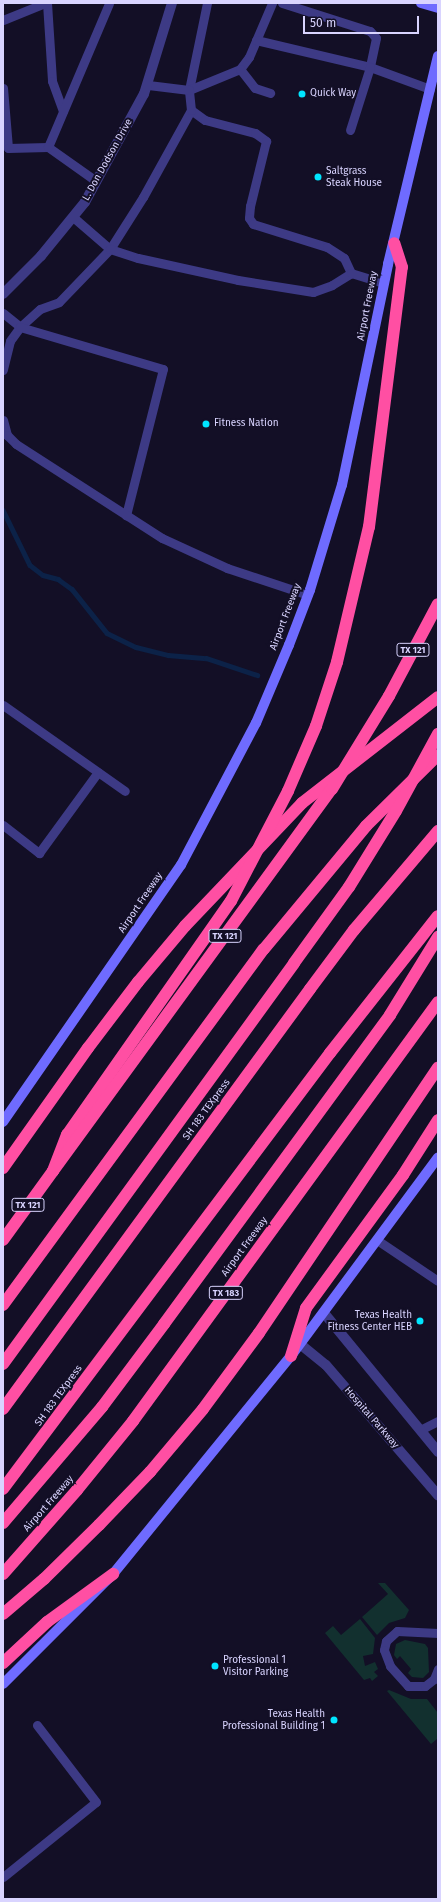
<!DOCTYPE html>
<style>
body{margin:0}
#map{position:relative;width:441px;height:1902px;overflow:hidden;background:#130f26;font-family:"Fira Sans",sans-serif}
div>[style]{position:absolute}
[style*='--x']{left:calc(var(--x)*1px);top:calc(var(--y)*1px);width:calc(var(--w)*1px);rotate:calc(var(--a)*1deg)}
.green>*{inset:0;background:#12302f}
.stream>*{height:4.5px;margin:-2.25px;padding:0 2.25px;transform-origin:2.25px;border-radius:2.25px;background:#0c2248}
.service>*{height:9px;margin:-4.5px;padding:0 4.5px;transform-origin:4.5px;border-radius:4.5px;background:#3d3a85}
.tertiary>*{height:10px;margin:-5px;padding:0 5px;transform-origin:5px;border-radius:5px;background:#3d3a85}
.secondary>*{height:10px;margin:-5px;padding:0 5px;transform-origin:5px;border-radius:5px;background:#6f6bff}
.motorway>*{height:12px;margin:-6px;padding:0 6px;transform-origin:6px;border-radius:6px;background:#ff4fa3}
.motorway-bridge>*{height:12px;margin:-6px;padding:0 6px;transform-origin:6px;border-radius:6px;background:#ff4fa3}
.dots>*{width:11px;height:11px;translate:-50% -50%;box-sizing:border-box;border:2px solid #130f26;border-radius:50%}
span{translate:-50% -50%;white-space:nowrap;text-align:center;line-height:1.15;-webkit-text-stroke:4px #130f26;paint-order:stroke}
.shield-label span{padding:1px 3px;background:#130f26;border:1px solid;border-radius:3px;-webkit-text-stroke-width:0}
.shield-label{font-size:9px;color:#d9d4ff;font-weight:700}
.poi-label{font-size:10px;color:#d9d4ff}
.left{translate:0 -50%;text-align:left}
.right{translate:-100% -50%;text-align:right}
.street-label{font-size:10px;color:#d9d4ff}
.frame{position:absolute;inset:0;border:4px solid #d9d4ff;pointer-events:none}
.scale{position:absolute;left:303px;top:16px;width:116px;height:18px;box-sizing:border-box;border:2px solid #d9d4ff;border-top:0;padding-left:5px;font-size:12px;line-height:14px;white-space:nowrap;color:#d9d4ff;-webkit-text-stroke:3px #130f26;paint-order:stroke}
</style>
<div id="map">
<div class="green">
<div style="clip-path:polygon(378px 1583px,385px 1583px,409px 1610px,405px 1618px,389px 1623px,377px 1635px,362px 1617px,388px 1594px)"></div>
<div style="clip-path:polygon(360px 1619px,375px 1638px,373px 1654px,363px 1656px,365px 1666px,375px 1662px,378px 1669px,374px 1672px,378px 1676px,372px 1681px,370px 1678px,364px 1680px,325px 1633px,333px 1626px,341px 1635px)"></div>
<div style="clip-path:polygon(405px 1640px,425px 1644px,428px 1648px,429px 1672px,423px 1678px,412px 1677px,408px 1673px,411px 1669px,400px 1656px,397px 1659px,394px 1655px,396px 1644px)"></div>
<div style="clip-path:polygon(389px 1690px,411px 1699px,427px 1699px,438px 1713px,437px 1739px,431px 1744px,387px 1691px)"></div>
</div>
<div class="stream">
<div style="--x:3;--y:510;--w:61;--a:63.9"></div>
<div style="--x:30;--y:565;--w:16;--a:38"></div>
<div style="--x:43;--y:575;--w:16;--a:15"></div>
<div style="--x:58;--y:579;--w:17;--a:36"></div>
<div style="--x:72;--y:589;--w:56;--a:51.5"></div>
<div style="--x:107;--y:633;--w:32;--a:26"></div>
<div style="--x:136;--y:647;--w:33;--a:14"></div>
<div style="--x:168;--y:655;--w:38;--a:5"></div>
<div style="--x:206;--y:658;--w:54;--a:18.4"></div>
</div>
<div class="service">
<div style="--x:47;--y:3;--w:78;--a:86.3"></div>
<div style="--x:52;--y:81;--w:32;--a:70"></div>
<div style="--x:207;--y:3;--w:89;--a:101.7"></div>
<div style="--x:189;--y:90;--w:55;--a:-22.4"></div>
<div style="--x:240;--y:69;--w:15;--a:-53"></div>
<div style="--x:249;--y:57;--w:59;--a:-66.9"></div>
<div style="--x:282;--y:3;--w:92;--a:17.7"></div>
<div style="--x:370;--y:31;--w:9;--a:49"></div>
<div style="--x:376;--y:38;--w:30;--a:102"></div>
<div style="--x:370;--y:67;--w:64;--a:20.1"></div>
<div style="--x:3;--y:20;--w:45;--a:-22"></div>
<div style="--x:256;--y:40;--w:117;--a:13.3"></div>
<div style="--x:370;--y:67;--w:66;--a:107.6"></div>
<div style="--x:240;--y:69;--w:24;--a:52"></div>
<div style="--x:255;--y:88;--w:16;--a:18"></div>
<div style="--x:3;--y:88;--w:60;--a:85.2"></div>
<div style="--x:8;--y:148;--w:40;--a:-1.4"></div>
<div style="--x:191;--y:110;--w:17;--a:36"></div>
<div style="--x:205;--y:120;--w:52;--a:14.6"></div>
<div style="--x:255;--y:133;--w:14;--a:36"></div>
<div style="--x:266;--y:141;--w:67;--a:103.8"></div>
<div style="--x:250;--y:206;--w:12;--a:95"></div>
<div style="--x:249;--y:218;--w:7;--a:56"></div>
<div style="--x:253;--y:224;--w:77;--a:17.3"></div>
<div style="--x:327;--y:247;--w:20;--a:33"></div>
<div style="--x:344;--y:258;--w:17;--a:65"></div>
<div style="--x:96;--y:181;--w:59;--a:-144.7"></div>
<div style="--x:48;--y:147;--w:156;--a:-67"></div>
<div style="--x:73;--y:217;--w:49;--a:40.9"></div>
<div style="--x:110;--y:249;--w:62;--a:-57.6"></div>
<div style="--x:143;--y:197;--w:99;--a:-61.1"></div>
<div style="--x:191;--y:110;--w:20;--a:-96"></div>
<div style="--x:189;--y:90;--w:41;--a:-173"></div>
<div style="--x:3;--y:313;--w:22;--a:39"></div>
<div style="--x:20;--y:327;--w:17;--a:126"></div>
<div style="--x:10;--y:341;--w:30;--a:104"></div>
<div style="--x:20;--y:327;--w:27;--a:-42"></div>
<div style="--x:40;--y:309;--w:20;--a:-20"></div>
<div style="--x:59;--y:302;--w:74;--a:-46.1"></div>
<div style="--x:110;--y:249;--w:29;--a:18"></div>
<div style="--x:138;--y:258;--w:102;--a:12.4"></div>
<div style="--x:238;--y:280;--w:76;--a:9.1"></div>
<div style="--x:313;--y:292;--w:20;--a:-20"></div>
<div style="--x:332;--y:285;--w:22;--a:-32"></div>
<div style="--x:351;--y:273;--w:34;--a:17"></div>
<div style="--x:20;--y:327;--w:149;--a:16.4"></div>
<div style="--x:163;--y:369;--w:151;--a:104.2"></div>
<div style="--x:3;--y:420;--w:16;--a:75"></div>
<div style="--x:7;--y:435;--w:13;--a:45"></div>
<div style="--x:16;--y:444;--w:174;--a:32.8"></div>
<div style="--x:162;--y:538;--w:72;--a:24.8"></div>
<div style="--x:227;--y:568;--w:85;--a:18.4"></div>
<div style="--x:3;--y:705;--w:149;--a:35.2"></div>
<div style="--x:3;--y:825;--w:46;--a:37.9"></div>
<div style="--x:39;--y:853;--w:100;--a:-53.9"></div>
<div style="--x:377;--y:1240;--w:73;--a:33.9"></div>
<div style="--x:420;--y:1430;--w:20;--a:-27"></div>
<div style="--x:438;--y:1633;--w:41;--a:-177.2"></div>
<div style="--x:397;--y:1631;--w:15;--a:138"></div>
<div style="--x:386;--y:1641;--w:9;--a:103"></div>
<div style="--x:384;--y:1650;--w:17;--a:69"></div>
<div style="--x:390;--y:1666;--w:27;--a:48"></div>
<div style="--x:408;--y:1686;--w:17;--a:0"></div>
<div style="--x:425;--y:1686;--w:11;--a:-38"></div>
<div style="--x:434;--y:1679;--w:11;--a:-68"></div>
<div style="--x:3;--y:1877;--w:119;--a:-38.9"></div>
<div style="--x:96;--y:1802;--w:97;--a:-127.5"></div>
</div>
<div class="tertiary">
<div style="--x:3;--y:294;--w:54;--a:-45"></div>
<div style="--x:41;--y:256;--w:70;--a:-50.8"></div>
<div style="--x:85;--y:202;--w:123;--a:-61.4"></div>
<div style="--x:144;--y:94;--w:95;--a:-72.9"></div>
<div style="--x:324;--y:1313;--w:180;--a:50.6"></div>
<div style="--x:300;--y:1344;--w:33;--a:39"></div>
<div style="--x:326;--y:1365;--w:172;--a:49.3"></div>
</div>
<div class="secondary">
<div style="--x:421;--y:3;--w:18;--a:16"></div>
<div style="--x:3;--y:1122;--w:313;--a:-55.3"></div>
<div style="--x:181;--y:865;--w:161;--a:-62.2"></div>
<div style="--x:256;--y:723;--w:85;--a:-67.1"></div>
<div style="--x:289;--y:645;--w:59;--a:-69.1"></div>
<div style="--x:310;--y:590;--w:110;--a:-73.1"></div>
<div style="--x:342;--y:485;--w:226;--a:-78.2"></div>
<div style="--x:388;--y:264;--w:214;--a:-76.5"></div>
<div style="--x:3;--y:1684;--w:156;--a:-45"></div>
<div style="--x:113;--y:1574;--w:281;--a:-50.8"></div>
<div style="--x:291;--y:1356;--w:247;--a:-53.5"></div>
</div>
<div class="motorway">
<div style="--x:389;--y:696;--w:104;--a:-62"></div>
<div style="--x:288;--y:791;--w:71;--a:-66.7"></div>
<div style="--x:316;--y:726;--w:67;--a:-71.8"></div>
<div style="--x:337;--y:662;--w:139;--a:-76.7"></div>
<div style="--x:369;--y:527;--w:262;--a:-82.8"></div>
<div style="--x:402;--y:267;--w:25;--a:-108"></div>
<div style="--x:3;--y:1168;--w:147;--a:-54.7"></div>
<div style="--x:88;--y:1048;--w:83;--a:-52.9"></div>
<div style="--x:138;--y:982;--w:73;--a:-50"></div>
<div style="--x:185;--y:926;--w:170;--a:-46.4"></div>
<div style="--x:302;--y:803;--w:172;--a:-37.9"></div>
<div style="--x:3;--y:1240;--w:85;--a:-54.1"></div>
<div style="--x:53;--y:1171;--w:39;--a:-69"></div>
<div style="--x:67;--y:1135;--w:286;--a:-55"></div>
<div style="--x:3;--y:1305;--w:441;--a:-53.8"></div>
<div style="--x:264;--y:949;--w:160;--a:-50.3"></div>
<div style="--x:366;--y:826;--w:101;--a:-44.6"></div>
<div style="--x:291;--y:1356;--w:50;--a:-72.6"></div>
<div style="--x:306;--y:1308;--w:165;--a:-53.9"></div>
<div style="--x:403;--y:1175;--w:65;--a:-57.5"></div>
<div style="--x:3;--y:1364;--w:495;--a:-54"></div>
<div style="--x:3;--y:1409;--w:520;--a:-53.83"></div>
<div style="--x:310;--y:989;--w:74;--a:-53.3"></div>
<div style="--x:354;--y:930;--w:130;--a:-49.7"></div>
<div style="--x:3;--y:1489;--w:545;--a:-53.13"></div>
<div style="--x:330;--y:1053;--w:174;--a:-51.8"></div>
<div style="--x:3;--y:1523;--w:153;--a:-49.5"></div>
<div style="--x:102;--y:1407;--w:104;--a:-53.2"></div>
<div style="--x:164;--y:1324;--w:383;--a:-53.8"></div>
<div style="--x:390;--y:1015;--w:92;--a:-58.4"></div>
<div style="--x:3;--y:1574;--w:112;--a:-48.6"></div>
<div style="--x:77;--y:1490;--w:89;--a:-50.9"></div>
<div style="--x:133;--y:1421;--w:518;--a:-53.95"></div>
<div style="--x:3;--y:1614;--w:54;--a:-40.5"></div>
<div style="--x:44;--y:1579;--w:77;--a:-44.5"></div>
<div style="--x:99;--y:1525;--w:74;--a:-46.1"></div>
<div style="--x:150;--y:1472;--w:82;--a:-49.9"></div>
<div style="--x:203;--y:1409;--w:94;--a:-53.6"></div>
<div style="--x:259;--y:1333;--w:320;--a:-56"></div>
<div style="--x:3;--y:1663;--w:60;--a:-43"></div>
<div style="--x:47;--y:1622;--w:82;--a:-36"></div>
</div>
<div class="motorway-bridge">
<div style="--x:231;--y:901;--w:124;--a:-62.6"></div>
<div style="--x:294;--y:963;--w:94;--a:-54.1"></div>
<div style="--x:349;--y:887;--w:89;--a:-58.3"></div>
<div style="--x:396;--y:811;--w:88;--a:-61.4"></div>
<div style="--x:53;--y:1171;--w:473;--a:-53.9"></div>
<div style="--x:332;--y:789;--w:109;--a:-58.5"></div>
</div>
<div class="dots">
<div style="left:302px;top:94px;background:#00e5ff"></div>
<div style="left:318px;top:177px;background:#00e5ff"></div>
<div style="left:206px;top:424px;background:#00e5ff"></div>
<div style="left:420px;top:1321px;background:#00e5ff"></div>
<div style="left:215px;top:1666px;background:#00e5ff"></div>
<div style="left:334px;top:1720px;background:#00e5ff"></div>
</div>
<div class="shield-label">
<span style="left:413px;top:650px">TX 121</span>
<span style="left:225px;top:936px">TX 121</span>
<span style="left:28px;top:1205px">TX 121</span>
<span style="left:226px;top:1293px">TX 183</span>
</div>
<div class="poi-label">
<span class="left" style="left:310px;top:94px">Quick Way</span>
<span class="left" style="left:326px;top:177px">Saltgrass<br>Steak House</span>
<span class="left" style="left:214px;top:424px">Fitness Nation</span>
<span class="right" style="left:412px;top:1321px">Texas Health<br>Fitness Center HEB</span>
<span class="left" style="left:223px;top:1666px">Professional 1<br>Visitor Parking</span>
<span class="right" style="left:325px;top:1720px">Texas Health<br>Professional Building 1</span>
</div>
<div class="street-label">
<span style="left:108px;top:160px;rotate:-61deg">L. Don Dodson Drive</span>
<span style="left:368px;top:306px;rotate:-79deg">Airport Freeway</span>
<span style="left:286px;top:617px;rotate:-69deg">Airport Freeway</span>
<span style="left:141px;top:903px;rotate:-56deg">Airport Freeway</span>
<span style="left:207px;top:1110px;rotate:-54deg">SH 183 TEXpress</span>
<span style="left:245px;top:1247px;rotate:-54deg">Airport Freeway</span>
<span style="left:59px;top:1396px;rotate:-54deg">SH 183 TEXpress</span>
<span style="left:371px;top:1418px;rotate:49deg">Hospital Parkway</span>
<span style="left:49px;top:1504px;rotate:-49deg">Airport Freeway</span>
</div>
<div class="frame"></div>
<div class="scale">50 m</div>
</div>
